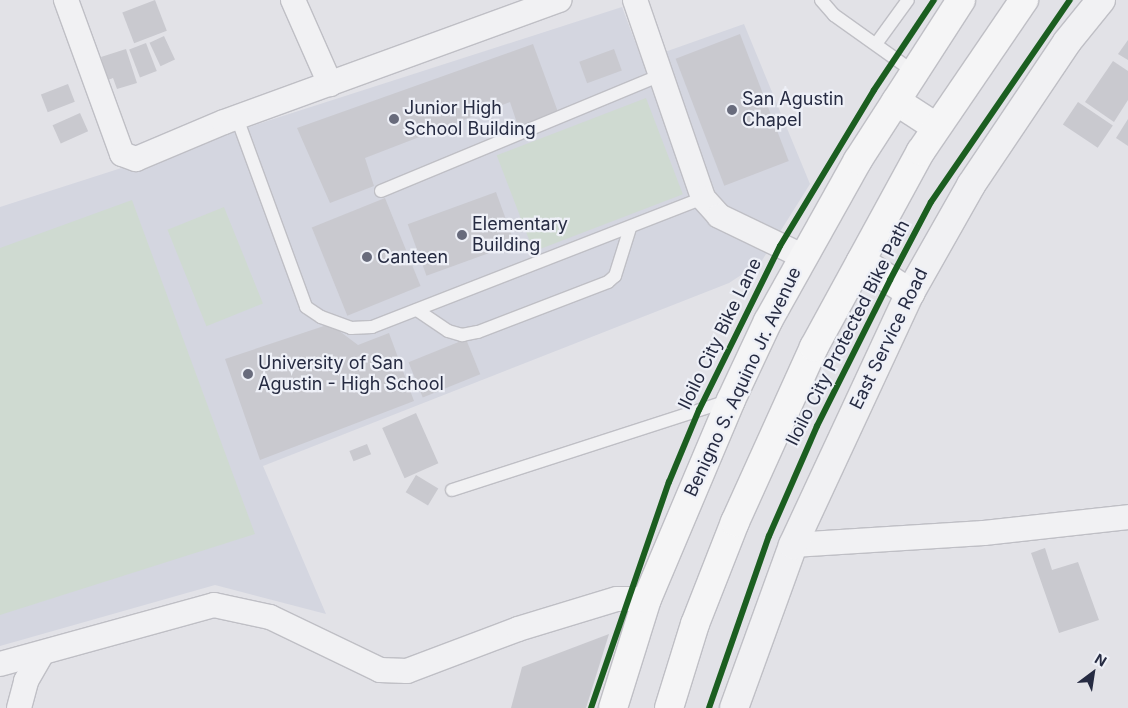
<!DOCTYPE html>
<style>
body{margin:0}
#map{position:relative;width:1128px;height:708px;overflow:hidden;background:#e2e2e7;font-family:Inter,sans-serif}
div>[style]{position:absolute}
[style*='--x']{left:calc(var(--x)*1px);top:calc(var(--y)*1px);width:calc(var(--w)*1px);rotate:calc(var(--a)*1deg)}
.built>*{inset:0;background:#d4d6e0}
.green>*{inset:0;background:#cfdad1;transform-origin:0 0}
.building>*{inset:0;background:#c9c9cf;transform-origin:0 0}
.roads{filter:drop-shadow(1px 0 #bfbfc5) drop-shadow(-1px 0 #bfbfc5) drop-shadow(0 1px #bfbfc5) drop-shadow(0 -1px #bfbfc5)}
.service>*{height:12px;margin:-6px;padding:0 6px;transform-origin:6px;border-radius:6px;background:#f1f1f3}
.minor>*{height:24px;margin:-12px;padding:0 12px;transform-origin:12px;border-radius:12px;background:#f1f1f3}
.tertiary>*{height:28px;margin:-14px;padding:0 14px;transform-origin:14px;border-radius:14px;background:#f1f1f3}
.trunk>*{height:28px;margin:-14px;padding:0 14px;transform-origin:14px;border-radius:14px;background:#f5f5f6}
.cycleway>*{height:6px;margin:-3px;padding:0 3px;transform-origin:3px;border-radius:3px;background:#1b5e20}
.dots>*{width:14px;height:14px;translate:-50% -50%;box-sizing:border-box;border:2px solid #eef0f7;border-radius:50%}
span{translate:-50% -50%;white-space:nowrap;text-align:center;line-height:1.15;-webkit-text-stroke:4.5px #eef0f7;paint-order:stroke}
.poi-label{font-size:18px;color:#262b42}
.left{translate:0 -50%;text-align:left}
.street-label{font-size:18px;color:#262b42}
.north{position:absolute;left:1068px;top:648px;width:50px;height:50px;-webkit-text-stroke:4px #eef0f7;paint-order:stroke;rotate:31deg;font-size:14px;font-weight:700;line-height:20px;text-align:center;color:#262b42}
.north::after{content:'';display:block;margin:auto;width:18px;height:22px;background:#262b42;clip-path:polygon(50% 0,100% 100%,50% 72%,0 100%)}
</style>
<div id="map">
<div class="built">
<div style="clip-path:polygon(622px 7px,642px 60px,744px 24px,810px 184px,761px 262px,729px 283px,263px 466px,326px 614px,215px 585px,0 646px,0 207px)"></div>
</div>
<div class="green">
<div style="left:646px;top:98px;width:103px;height:160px;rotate:69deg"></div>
<div style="clip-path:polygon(132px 200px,255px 534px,0 615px,0 248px)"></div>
<div style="left:224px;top:207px;width:104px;height:61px;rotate:68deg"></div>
</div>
<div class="building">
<div style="left:155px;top:0;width:33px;height:35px;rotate:69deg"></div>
<div style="left:740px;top:34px;width:136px;height:69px;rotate:69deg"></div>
<div style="left:164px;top:36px;width:26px;height:16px;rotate:65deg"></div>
<div style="clip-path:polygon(1128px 40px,1128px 60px,1118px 54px)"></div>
<div style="left:146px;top:43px;width:30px;height:18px;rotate:69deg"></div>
<div style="clip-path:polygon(533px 44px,558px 112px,518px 126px,510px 102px,365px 158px,374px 186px,330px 203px,297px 128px)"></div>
<div style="clip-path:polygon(126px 49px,137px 83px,117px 89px,113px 78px,108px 80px,101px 57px)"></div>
<div style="left:614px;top:49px;width:23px;height:37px;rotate:70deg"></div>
<div style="clip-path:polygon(1113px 61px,1128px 71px,1128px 100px,1114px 122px,1085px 102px)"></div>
<div style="left:68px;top:84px;width:19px;height:29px;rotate:69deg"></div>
<div style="left:1078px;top:102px;width:42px;height:27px;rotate:34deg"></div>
<div style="left:80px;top:113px;width:20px;height:30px;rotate:66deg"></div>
<div style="clip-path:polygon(1128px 119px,1128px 146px,1116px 138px)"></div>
<div style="left:496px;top:192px;width:55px;height:94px;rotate:70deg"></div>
<div style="left:385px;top:198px;width:95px;height:79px;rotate:68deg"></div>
<div style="clip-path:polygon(330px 324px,358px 345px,389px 333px,414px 401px,260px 460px,225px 359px)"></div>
<div style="left:466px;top:339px;width:38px;height:62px;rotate:68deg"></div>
<div style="left:416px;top:413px;width:55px;height:37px;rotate:66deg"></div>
<div style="left:367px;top:444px;width:11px;height:19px;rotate:68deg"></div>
<div style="left:416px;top:475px;width:26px;height:20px;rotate:31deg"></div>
<div style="clip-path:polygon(1045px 548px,1052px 570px,1078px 562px,1099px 620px,1059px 633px,1031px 553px)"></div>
<div style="clip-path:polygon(609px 634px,586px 708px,511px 708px,522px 667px)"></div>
</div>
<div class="roads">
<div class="service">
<div style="--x:821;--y:0;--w:20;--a:49"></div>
<div style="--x:834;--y:15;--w:98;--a:35.5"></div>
<div style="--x:876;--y:44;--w:54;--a:-54"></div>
<div style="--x:237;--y:118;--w:201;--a:69.9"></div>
<div style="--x:306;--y:307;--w:18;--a:34"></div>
<div style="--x:321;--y:317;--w:32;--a:20"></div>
<div style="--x:351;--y:328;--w:21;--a:-3"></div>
<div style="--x:372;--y:327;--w:355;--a:-21.3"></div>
<div style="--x:381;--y:191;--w:303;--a:-22.5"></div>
<div style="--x:417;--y:310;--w:37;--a:34"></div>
<div style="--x:448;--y:331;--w:15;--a:16"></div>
<div style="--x:462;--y:335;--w:16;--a:-11"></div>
<div style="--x:478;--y:332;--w:139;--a:-21"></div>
<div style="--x:608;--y:282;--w:9;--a:-41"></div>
<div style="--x:615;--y:276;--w:50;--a:-72.6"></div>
<div style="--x:452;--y:490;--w:292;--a:-17.9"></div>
</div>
<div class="minor">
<div style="--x:66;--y:0;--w:164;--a:70"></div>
<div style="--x:122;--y:154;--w:15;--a:20"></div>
<div style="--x:136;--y:159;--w:95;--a:-22.8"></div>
<div style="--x:224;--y:122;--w:357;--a:-20"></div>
<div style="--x:293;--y:0;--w:92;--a:66.2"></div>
<div style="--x:635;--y:0;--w:209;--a:71"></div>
<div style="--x:703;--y:198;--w:24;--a:48"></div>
<div style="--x:719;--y:216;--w:92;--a:25.7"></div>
<div style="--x:793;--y:545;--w:191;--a:-3.6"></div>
<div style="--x:984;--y:533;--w:145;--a:-6.3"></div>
<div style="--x:0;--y:664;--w:222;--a:-15.4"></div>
<div style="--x:214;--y:605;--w:57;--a:12.1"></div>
<div style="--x:270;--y:617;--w:122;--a:25.7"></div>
<div style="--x:380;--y:670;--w:27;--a:2"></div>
<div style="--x:407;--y:671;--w:119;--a:-20.7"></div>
<div style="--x:518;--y:629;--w:103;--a:-16.9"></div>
<div style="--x:617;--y:599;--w:30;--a:0"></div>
<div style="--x:19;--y:708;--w:28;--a:-75"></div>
<div style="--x:26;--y:681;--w:32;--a:-60"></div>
</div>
<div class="tertiary">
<div style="--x:734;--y:708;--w:173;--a:-70.1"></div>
<div style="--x:793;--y:545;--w:278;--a:-65.1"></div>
<div style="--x:910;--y:293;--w:124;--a:-60.5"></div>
<div style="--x:971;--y:185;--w:172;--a:-56.1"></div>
<div style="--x:1067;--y:42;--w:54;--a:-51"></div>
</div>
<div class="trunk">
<div style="--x:896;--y:101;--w:48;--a:33"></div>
<div style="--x:861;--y:261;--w:59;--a:33.1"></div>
<div style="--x:613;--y:708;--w:114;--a:-72.7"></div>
<div style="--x:647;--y:599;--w:216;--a:-67.1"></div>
<div style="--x:731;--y:400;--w:87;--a:-64.9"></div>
<div style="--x:768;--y:321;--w:184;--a:-60.8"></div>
<div style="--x:858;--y:160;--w:190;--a:-57.2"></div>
<div style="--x:669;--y:708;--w:88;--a:-72.8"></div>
<div style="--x:695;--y:624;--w:110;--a:-68.6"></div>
<div style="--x:735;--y:522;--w:192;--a:-65.7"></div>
<div style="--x:814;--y:347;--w:223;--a:-61.4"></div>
<div style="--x:921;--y:151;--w:183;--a:-55.7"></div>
</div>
</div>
<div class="cycleway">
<div style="--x:591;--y:708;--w:239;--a:-71"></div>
<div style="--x:669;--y:482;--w:78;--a:-67.4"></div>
<div style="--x:699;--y:410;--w:183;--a:-63.7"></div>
<div style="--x:780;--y:246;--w:182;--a:-58.9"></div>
<div style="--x:874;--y:90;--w:108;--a:-56.3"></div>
<div style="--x:709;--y:708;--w:182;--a:-70.8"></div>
<div style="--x:769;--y:536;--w:120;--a:-66.4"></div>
<div style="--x:817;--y:426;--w:163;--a:-63.4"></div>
<div style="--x:890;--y:280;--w:88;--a:-62.3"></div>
<div style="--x:931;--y:202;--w:245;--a:-55.5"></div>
</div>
<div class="dots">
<div style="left:732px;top:110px;background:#686b7c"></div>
<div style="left:394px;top:119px;background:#686b7c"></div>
<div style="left:462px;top:235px;background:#686b7c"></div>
<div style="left:367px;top:257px;background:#686b7c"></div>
<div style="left:248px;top:374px;background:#686b7c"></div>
</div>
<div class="poi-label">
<span class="left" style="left:742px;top:110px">San Agustin<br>Chapel</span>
<span class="left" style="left:404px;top:119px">Junior High<br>School Building</span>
<span class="left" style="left:472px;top:235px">Elementary<br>Building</span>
<span class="left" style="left:377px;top:257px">Canteen</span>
<span class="left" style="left:258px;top:374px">University of San<br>Agustin - High School</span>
</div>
<div class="street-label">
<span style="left:848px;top:333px;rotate:-63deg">Iloilo City Protected Bike Path</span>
<span style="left:720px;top:334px;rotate:-64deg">Iloilo City Bike Lane</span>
<span style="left:889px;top:339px;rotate:-64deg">East Service Road</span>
<span style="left:743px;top:382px;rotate:-65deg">Benigno S. Aquino Jr. Avenue</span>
</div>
<div class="north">N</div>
</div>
